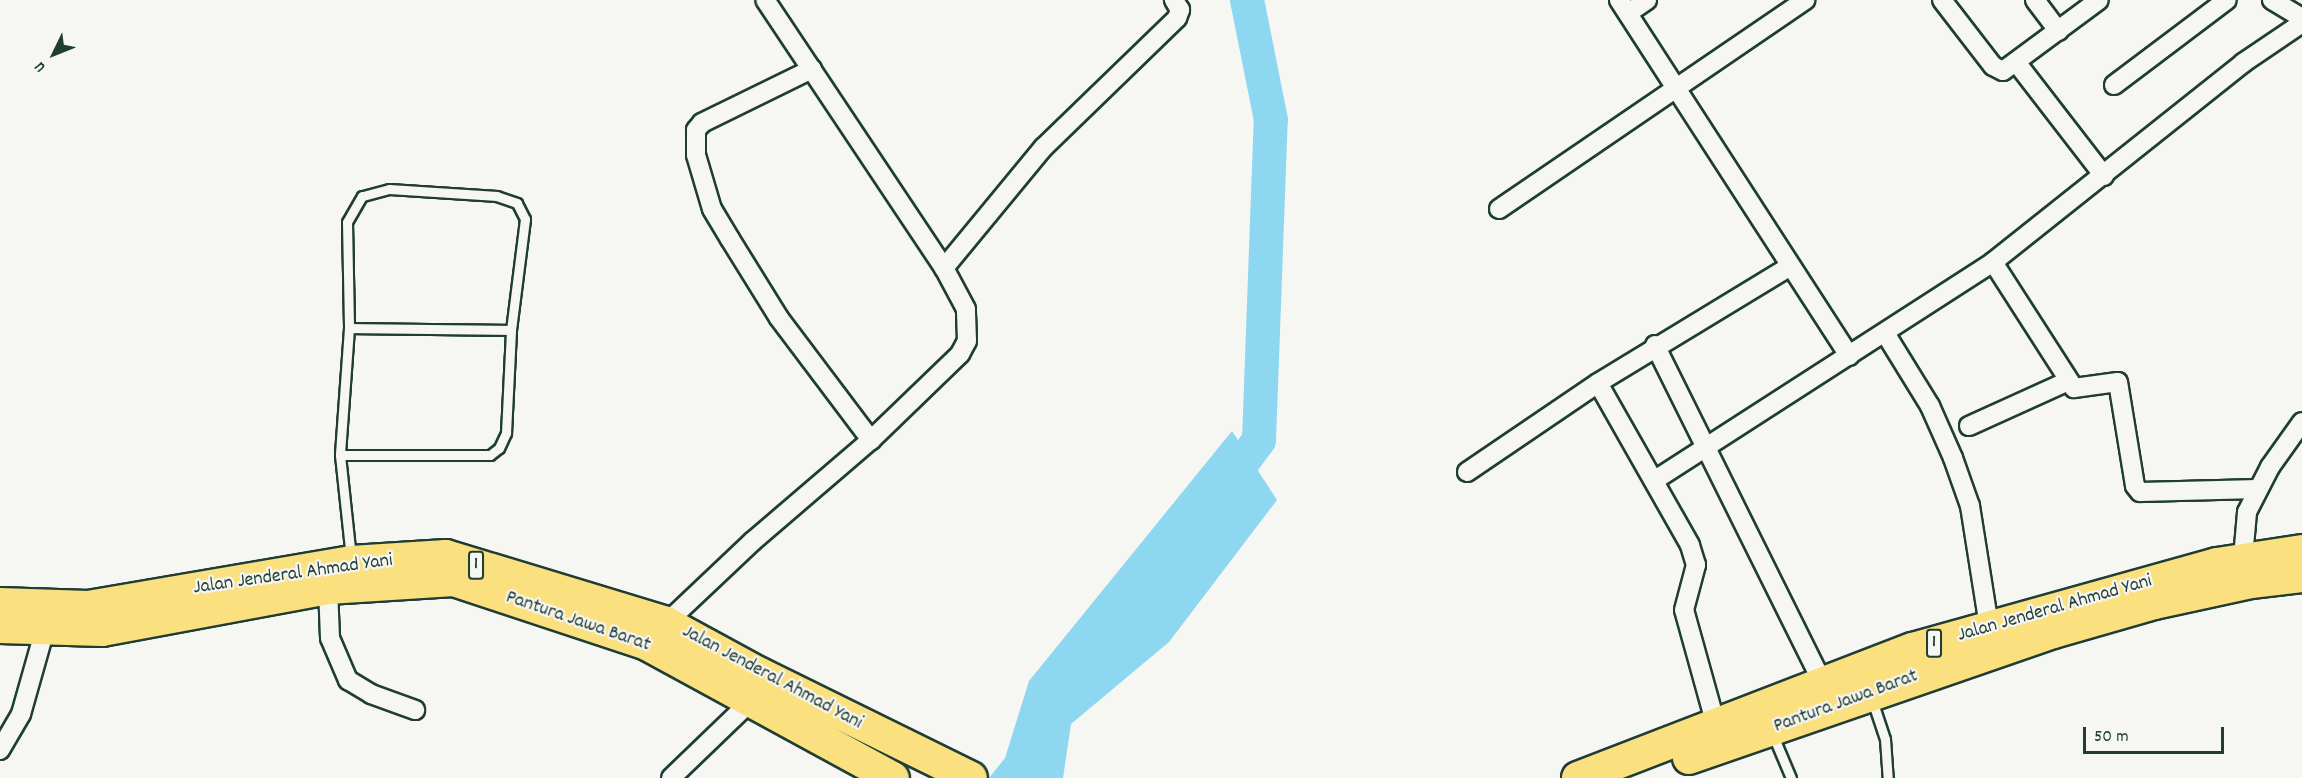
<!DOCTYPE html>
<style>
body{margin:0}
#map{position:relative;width:2302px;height:778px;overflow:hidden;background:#f6f6f2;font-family:Dekko,sans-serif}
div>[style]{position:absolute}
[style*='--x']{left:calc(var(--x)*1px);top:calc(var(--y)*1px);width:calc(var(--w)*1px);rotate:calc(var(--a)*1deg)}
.water>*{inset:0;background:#8ed7f0}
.river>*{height:34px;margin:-17px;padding:0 17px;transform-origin:17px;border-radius:17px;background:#8ed7f0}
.roads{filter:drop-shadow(2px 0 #1f3d34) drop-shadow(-2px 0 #1f3d34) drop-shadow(0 2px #1f3d34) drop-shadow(0 -2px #1f3d34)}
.service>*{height:9px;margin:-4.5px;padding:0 4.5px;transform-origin:4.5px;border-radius:4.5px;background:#f6f6f2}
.minor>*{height:18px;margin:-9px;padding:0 9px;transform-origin:9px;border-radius:9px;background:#f6f6f2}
.trunk>*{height:32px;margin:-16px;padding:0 16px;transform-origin:16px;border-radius:16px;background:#fbe080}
span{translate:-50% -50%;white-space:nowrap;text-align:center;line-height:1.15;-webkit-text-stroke:4.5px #f6f6f2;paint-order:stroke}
.shield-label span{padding:2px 4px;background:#f6f6f2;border:2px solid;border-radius:4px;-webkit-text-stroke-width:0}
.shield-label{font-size:18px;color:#1f3d34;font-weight:700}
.street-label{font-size:20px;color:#1f3d34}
.north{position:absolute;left:24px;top:24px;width:60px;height:60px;-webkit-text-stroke:4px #f6f6f2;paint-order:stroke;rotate:227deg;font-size:16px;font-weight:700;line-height:24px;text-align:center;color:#1f3d34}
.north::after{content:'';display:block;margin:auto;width:21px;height:27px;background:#1f3d34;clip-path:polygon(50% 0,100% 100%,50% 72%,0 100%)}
.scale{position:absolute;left:2083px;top:727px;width:141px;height:27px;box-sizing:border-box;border:3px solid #1f3d34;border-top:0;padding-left:8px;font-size:18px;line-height:21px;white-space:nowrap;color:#1f3d34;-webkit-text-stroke:4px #f6f6f2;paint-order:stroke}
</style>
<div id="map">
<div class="water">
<div style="clip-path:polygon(1232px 431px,1277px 500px,1169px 642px,1071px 724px,1063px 778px,989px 778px,1005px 758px,1029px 681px)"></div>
</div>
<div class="river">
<div style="--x:1221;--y:492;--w:64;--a:-53.8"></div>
<div style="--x:1259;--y:440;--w:320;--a:-87.9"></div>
<div style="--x:1271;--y:120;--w:122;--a:-101.3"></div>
</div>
<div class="roads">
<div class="service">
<div style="--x:349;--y:328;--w:162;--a:0.7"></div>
<div style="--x:340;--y:455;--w:150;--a:0"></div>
<div style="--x:490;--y:455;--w:11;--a:-38"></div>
<div style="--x:499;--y:448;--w:17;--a:-65"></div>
<div style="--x:506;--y:433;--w:103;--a:-87.2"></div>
<div style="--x:511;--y:330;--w:112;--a:-82.8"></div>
<div style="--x:525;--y:219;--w:18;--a:-117"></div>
<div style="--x:517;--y:203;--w:21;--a:-161"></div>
<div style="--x:497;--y:196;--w:108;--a:-176.3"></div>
<div style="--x:389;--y:189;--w:28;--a:165"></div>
<div style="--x:362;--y:196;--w:30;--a:120"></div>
<div style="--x:347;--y:222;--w:106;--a:88.9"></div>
<div style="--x:349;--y:328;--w:127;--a:94.1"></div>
<div style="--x:340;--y:455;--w:104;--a:83.9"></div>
<div style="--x:1872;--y:700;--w:41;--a:71.6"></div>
<div style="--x:1885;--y:739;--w:39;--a:86"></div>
<div style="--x:1772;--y:733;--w:49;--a:67.1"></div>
</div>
<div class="minor">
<div style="--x:1619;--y:0;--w:424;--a:57.1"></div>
<div style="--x:1942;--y:0;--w:83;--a:52.3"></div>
<div style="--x:1993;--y:66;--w:11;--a:27"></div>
<div style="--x:2003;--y:71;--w:119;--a:-36.5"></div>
<div style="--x:2035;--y:0;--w:39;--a:53"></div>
<div style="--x:2272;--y:0;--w:35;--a:31"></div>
<div style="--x:1628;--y:13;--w:23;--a:-34"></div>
<div style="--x:2016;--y:62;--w:144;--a:52.3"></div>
<div style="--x:812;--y:69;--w:123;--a:153.9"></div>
<div style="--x:702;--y:123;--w:9;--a:131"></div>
<div style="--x:696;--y:130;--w:25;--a:90"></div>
<div style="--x:696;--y:155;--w:56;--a:73.5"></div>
<div style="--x:712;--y:209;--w:35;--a:59"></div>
<div style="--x:730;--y:239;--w:93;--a:58.2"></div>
<div style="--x:779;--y:318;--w:153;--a:53"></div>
<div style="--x:2114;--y:85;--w:141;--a:-37"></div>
<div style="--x:1499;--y:209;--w:371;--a:-34.3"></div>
<div style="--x:1993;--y:262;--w:150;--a:57.3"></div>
<div style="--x:2074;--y:388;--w:44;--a:-7.8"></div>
<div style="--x:2118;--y:382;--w:105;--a:80.7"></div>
<div style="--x:2135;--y:486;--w:8;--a:50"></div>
<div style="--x:2140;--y:492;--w:118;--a:-1.5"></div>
<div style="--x:944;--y:268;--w:156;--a:-50.5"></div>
<div style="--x:1043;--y:148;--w:187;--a:-44.1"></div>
<div style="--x:1177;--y:18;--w:9;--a:-69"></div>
<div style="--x:1180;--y:10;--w:12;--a:-121"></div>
<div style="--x:1885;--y:333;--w:86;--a:58.3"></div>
<div style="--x:1930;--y:406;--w:57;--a:66.1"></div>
<div style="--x:1953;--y:458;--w:51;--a:70.5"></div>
<div style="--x:1970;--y:506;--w:121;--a:81"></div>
<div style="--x:1655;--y:345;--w:377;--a:63.6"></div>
<div style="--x:1969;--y:426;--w:109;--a:-24.4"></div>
<div style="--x:1467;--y:472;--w:158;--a:-34.2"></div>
<div style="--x:1655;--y:480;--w:402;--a:-32.8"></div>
<div style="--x:1993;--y:262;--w:320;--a:-38.5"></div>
<div style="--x:2243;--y:63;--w:71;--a:-34.1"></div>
<div style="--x:2243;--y:558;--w:46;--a:-85"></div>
<div style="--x:2247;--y:512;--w:51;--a:-62.9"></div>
<div style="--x:2270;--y:467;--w:55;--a:-54.6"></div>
<div style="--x:328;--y:588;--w:50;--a:87.7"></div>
<div style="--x:330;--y:638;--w:46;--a:66.8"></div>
<div style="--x:348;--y:680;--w:27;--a:31"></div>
<div style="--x:371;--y:694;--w:47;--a:20"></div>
<div style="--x:662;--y:627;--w:125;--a:-43.4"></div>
<div style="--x:753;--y:541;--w:155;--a:-40.6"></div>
<div style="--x:871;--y:440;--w:124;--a:-44"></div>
<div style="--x:960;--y:354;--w:15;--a:-62"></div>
<div style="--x:967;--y:341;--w:32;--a:-92"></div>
<div style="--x:966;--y:309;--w:47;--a:-118.2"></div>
<div style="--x:944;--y:268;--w:322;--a:-123.7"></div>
<div style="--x:1716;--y:725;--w:119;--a:-105.5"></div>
<div style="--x:1684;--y:610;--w:47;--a:-75.1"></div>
<div style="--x:1696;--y:565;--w:21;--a:-107"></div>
<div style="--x:1690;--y:545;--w:186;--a:-119.6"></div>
<div style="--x:1598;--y:383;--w:223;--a:-31.3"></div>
<div style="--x:0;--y:750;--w:42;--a:-59.7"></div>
<div style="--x:21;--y:714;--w:88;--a:-74.2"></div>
<div style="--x:671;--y:778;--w:111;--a:-43.9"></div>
</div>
<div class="trunk">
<div style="--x:0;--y:604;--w:88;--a:2"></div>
<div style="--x:88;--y:607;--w:267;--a:-9.7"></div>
<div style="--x:351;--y:562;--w:95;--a:-3.6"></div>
<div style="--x:446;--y:556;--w:230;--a:16.9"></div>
<div style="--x:666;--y:623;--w:107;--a:28.5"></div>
<div style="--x:760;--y:674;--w:235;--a:26.2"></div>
<div style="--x:0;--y:627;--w:102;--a:1.7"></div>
<div style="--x:102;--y:630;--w:230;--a:-10.5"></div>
<div style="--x:328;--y:588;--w:126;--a:-3.6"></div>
<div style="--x:454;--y:580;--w:203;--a:18.3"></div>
<div style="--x:647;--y:644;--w:280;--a:28.6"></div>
<div style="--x:1689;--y:758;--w:385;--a:-19.1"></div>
<div style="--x:2053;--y:632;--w:105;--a:-16"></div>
<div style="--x:2154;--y:603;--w:99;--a:-12.2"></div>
<div style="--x:2251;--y:582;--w:51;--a:-6.7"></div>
<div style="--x:1578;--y:778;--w:359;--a:-21.1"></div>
<div style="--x:1913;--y:649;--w:316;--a:-15.6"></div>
<div style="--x:2217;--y:564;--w:86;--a:-8.7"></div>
</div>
</div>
<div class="shield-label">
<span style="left:476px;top:565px">1</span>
<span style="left:1934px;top:643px">1</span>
</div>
<div class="street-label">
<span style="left:293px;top:575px;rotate:-8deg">Jalan Jenderal Ahmad Yani</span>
<span style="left:2055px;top:609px;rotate:-16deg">Jalan Jenderal Ahmad Yani</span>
<span style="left:578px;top:622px;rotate:19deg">Pantura Jawa Barat</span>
<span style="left:772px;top:678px;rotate:28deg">Jalan Jenderal Ahmad Yani</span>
<span style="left:1846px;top:702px;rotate:-20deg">Pantura Jawa Barat</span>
</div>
<div class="north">U</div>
<div class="scale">50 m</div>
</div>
